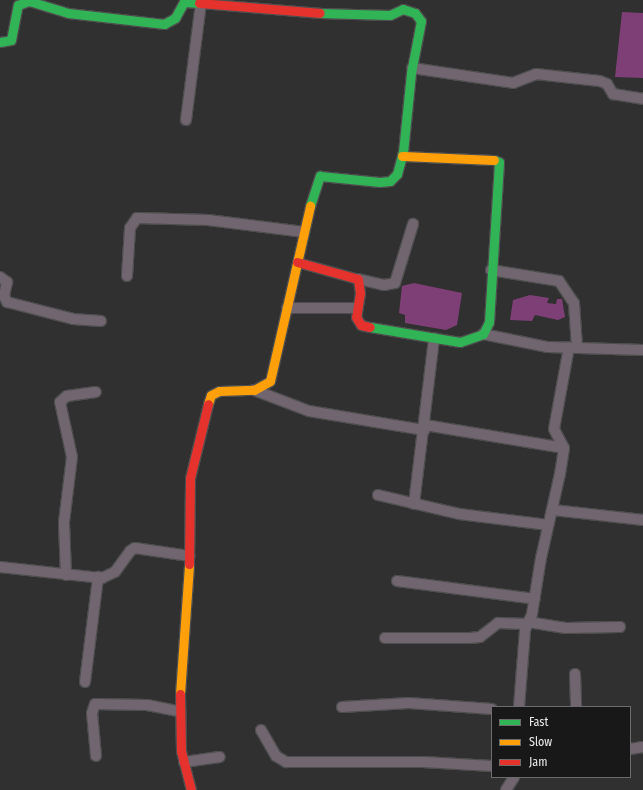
<!DOCTYPE html>
<style>
body{margin:0}
#map{position:relative;width:643px;height:790px;overflow:hidden;background:#303030;font-family:"Fira Sans Condensed",sans-serif}
div>[style]{position:absolute}
[style*='--x']{left:calc(var(--x)*1px);top:calc(var(--y)*1px);width:calc(var(--w)*1px);rotate:calc(var(--a)*1deg)}
.water>*{inset:0;background:#7d3f75}
.roads{filter:drop-shadow(1px 0 #4e4e4e) drop-shadow(-1px 0 #4e4e4e) drop-shadow(0 1px #4e4e4e) drop-shadow(0 -1px #4e4e4e)}
.street>*{height:10px;margin:-5px;padding:0 5px;transform-origin:5px;border-radius:5px;background:#71666f}
.fast>*{height:9px;margin:-4.5px;padding:0 4.5px;transform-origin:4.5px;border-radius:4.5px;background:#30b455}
.slow>*{height:9px;margin:-4.5px;padding:0 4.5px;transform-origin:4.5px;border-radius:4.5px;background:#ff9f0a}
.jam>*{height:9px;margin:-4.5px;padding:0 4.5px;transform-origin:4.5px;border-radius:4.5px;background:#e5322d}
span{translate:-50% -50%;white-space:nowrap;text-align:center;line-height:1.15;-webkit-text-stroke:4px #191818;paint-order:stroke}
.legend{position:absolute;left:491px;top:706px;width:140px;height:72px;box-sizing:border-box;background:#191818;border:1px solid #6d6c6c;margin:0;padding:5px 7px;list-style:none;font-size:12px;color:#ebeaeb}
.legend li{display:flex;align-items:center;gap:8px;height:20px}
.legend b{width:20px;border:1px solid #6d6c6c}
</style>
<div id="map">
<div class="water">
<div style="clip-path:polygon(622px 12px,643px 13px,643px 78px,615px 77px)"></div>
<div style="clip-path:polygon(414px 283px,462px 293px,457px 325px,446px 330px,405px 323px,405px 315px,399px 313px,402px 286px)"></div>
<div style="clip-path:polygon(530px 295px,549px 298px,547px 303px,556px 304px,557px 299px,562px 299px,565px 317px,558px 320px,535px 315px,532px 321px,510px 320px,513px 300px)"></div>
</div>
<div class="roads">
<div class="street">
<div style="--x:412;--y:68;--w:102;--a:8.4"></div>
<div style="--x:513;--y:83;--w:25;--a:-21"></div>
<div style="--x:536;--y:74;--w:64;--a:6.2"></div>
<div style="--x:600;--y:81;--w:8;--a:23"></div>
<div style="--x:607;--y:84;--w:12;--a:59"></div>
<div style="--x:613;--y:94;--w:30;--a:9"></div>
<div style="--x:186;--y:120;--w:118;--a:-82.7"></div>
<div style="--x:491;--y:270;--w:69;--a:9.2"></div>
<div style="--x:559;--y:281;--w:27;--a:56"></div>
<div style="--x:574;--y:303;--w:44;--a:86.1"></div>
<div style="--x:127;--y:276;--w:48;--a:-86.4"></div>
<div style="--x:130;--y:228;--w:12;--a:-55"></div>
<div style="--x:137;--y:218;--w:71;--a:1.6"></div>
<div style="--x:208;--y:220;--w:97;--a:7.1"></div>
<div style="--x:0;--y:277;--w:9;--a:36"></div>
<div style="--x:7;--y:282;--w:14;--a:102"></div>
<div style="--x:4;--y:296;--w:7;--a:63"></div>
<div style="--x:7;--y:302;--w:68;--a:14.4"></div>
<div style="--x:73;--y:319;--w:28;--a:4"></div>
<div style="--x:358;--y:279;--w:27;--a:13"></div>
<div style="--x:384;--y:285;--w:11;--a:-10"></div>
<div style="--x:395;--y:283;--w:62;--a:-73"></div>
<div style="--x:287;--y:308;--w:70;--a:0"></div>
<div style="--x:483;--y:334;--w:65;--a:11.5"></div>
<div style="--x:547;--y:347;--w:96;--a:1.8"></div>
<div style="--x:254;--y:390;--w:59;--a:20.9"></div>
<div style="--x:309;--y:411;--w:117;--a:9.4"></div>
<div style="--x:425;--y:425;--w:141;--a:9.4"></div>
<div style="--x:378;--y:495;--w:83;--a:13.2"></div>
<div style="--x:459;--y:514;--w:90;--a:7"></div>
<div style="--x:414;--y:504;--w:167;--a:-83.1"></div>
<div style="--x:553;--y:510;--w:91;--a:6.3"></div>
<div style="--x:0;--y:567;--w:103;--a:6.2"></div>
<div style="--x:102;--y:578;--w:14;--a:-25"></div>
<div style="--x:115;--y:572;--w:26;--a:-54"></div>
<div style="--x:130;--y:551;--w:6;--a:-31"></div>
<div style="--x:135;--y:548;--w:55;--a:8.4"></div>
<div style="--x:66;--y:575;--w:53;--a:-92.2"></div>
<div style="--x:64;--y:522;--w:65;--a:-83"></div>
<div style="--x:72;--y:457;--w:56;--a:-102.3"></div>
<div style="--x:60;--y:402;--w:9;--a:-41"></div>
<div style="--x:67;--y:396;--w:29;--a:-8"></div>
<div style="--x:397;--y:581;--w:139;--a:7.4"></div>
<div style="--x:528;--y:622;--w:38;--a:9"></div>
<div style="--x:566;--y:628;--w:54;--a:-1.1"></div>
<div style="--x:385;--y:638;--w:85;--a:0"></div>
<div style="--x:470;--y:638;--w:10;--a:-6"></div>
<div style="--x:480;--y:637;--w:23;--a:-38"></div>
<div style="--x:498;--y:623;--w:29;--a:2"></div>
<div style="--x:575;--y:674;--w:33;--a:88"></div>
<div style="--x:85;--y:682;--w:106;--a:-82.9"></div>
<div style="--x:342;--y:707;--w:67;--a:-3.4"></div>
<div style="--x:409;--y:703;--w:83;--a:4.1"></div>
<div style="--x:519;--y:707;--w:77;--a:-85.5"></div>
<div style="--x:525;--y:630;--w:17;--a:-66"></div>
<div style="--x:532;--y:614;--w:57;--a:-80.9"></div>
<div style="--x:541;--y:558;--w:86;--a:-77.3"></div>
<div style="--x:560;--y:474;--w:26;--a:-81"></div>
<div style="--x:564;--y:448;--w:21;--a:-118"></div>
<div style="--x:554;--y:429;--w:83;--a:-79.6"></div>
<div style="--x:261;--y:730;--w:30;--a:60"></div>
<div style="--x:276;--y:756;--w:12;--a:31"></div>
<div style="--x:286;--y:762;--w:137;--a:0"></div>
<div style="--x:423;--y:762;--w:69;--a:3.3"></div>
<div style="--x:630;--y:749;--w:13;--a:-9"></div>
<div style="--x:96;--y:756;--w:43;--a:-95.3"></div>
<div style="--x:92;--y:713;--w:9;--a:-72"></div>
<div style="--x:95;--y:704;--w:52;--a:1.1"></div>
<div style="--x:147;--y:705;--w:33;--a:11"></div>
<div style="--x:184;--y:762;--w:36;--a:-8"></div>
<div style="--x:506;--y:790;--w:15;--a:-58"></div>
</div>
<div class="fast">
<div style="--x:0;--y:42;--w:11;--a:-10"></div>
<div style="--x:11;--y:40;--w:36;--a:-79"></div>
<div style="--x:18;--y:5;--w:12;--a:-20"></div>
<div style="--x:29;--y:1;--w:41;--a:17.1"></div>
<div style="--x:68;--y:13;--w:97;--a:6.5"></div>
<div style="--x:164;--y:24;--w:13;--a:-29"></div>
<div style="--x:175;--y:18;--w:18;--a:-61"></div>
<div style="--x:184;--y:2;--w:15;--a:4"></div>
<div style="--x:310;--y:206;--w:32;--a:-72"></div>
<div style="--x:320;--y:176;--w:60;--a:5.7"></div>
<div style="--x:380;--y:182;--w:10;--a:-6"></div>
<div style="--x:390;--y:181;--w:10;--a:-45"></div>
<div style="--x:397;--y:174;--w:23;--a:-75"></div>
<div style="--x:403;--y:152;--w:79;--a:-84.2"></div>
<div style="--x:411;--y:73;--w:53;--a:-79.1"></div>
<div style="--x:421;--y:21;--w:10;--a:-127"></div>
<div style="--x:415;--y:13;--w:13;--a:-162"></div>
<div style="--x:403;--y:9;--w:14;--a:155"></div>
<div style="--x:390;--y:15;--w:70;--a:-178.4"></div>
<div style="--x:370;--y:327;--w:91;--a:9.5"></div>
<div style="--x:460;--y:342;--w:24;--a:-19"></div>
<div style="--x:483;--y:334;--w:13;--a:-63"></div>
<div style="--x:489;--y:322;--w:160;--a:-86.4"></div>
<div style="--x:499;--y:162;--w:5;--a:-158"></div>
</div>
<div class="slow">
<div style="--x:402;--y:156;--w:92;--a:2.5"></div>
<div style="--x:208;--y:404;--w:9;--a:-72"></div>
<div style="--x:211;--y:395;--w:9;--a:-27"></div>
<div style="--x:219;--y:391;--w:35;--a:-2"></div>
<div style="--x:254;--y:390;--w:18;--a:-29"></div>
<div style="--x:270;--y:381;--w:180;--a:-77.1"></div>
<div style="--x:180;--y:694;--w:130;--a:-86"></div>
</div>
<div class="jam">
<div style="--x:199;--y:3;--w:121;--a:4.7"></div>
<div style="--x:297;--y:262;--w:63;--a:15.6"></div>
<div style="--x:358;--y:279;--w:14;--a:82"></div>
<div style="--x:360;--y:293;--w:24;--a:99"></div>
<div style="--x:356;--y:317;--w:9;--a:58"></div>
<div style="--x:361;--y:325;--w:9;--a:13"></div>
<div style="--x:189;--y:564;--w:86;--a:-89.3"></div>
<div style="--x:190;--y:478;--w:76;--a:-76.3"></div>
<div style="--x:180;--y:694;--w:57;--a:89"></div>
<div style="--x:181;--y:751;--w:40;--a:75.6"></div>
</div>
</div>
<ul class="legend">
<li><b style="height:5px;background:#30b455"></b>Fast</li>
<li><b style="height:5px;background:#ff9f0a"></b>Slow</li>
<li><b style="height:5px;background:#e5322d"></b>Jam</li>
</ul>
</div>
